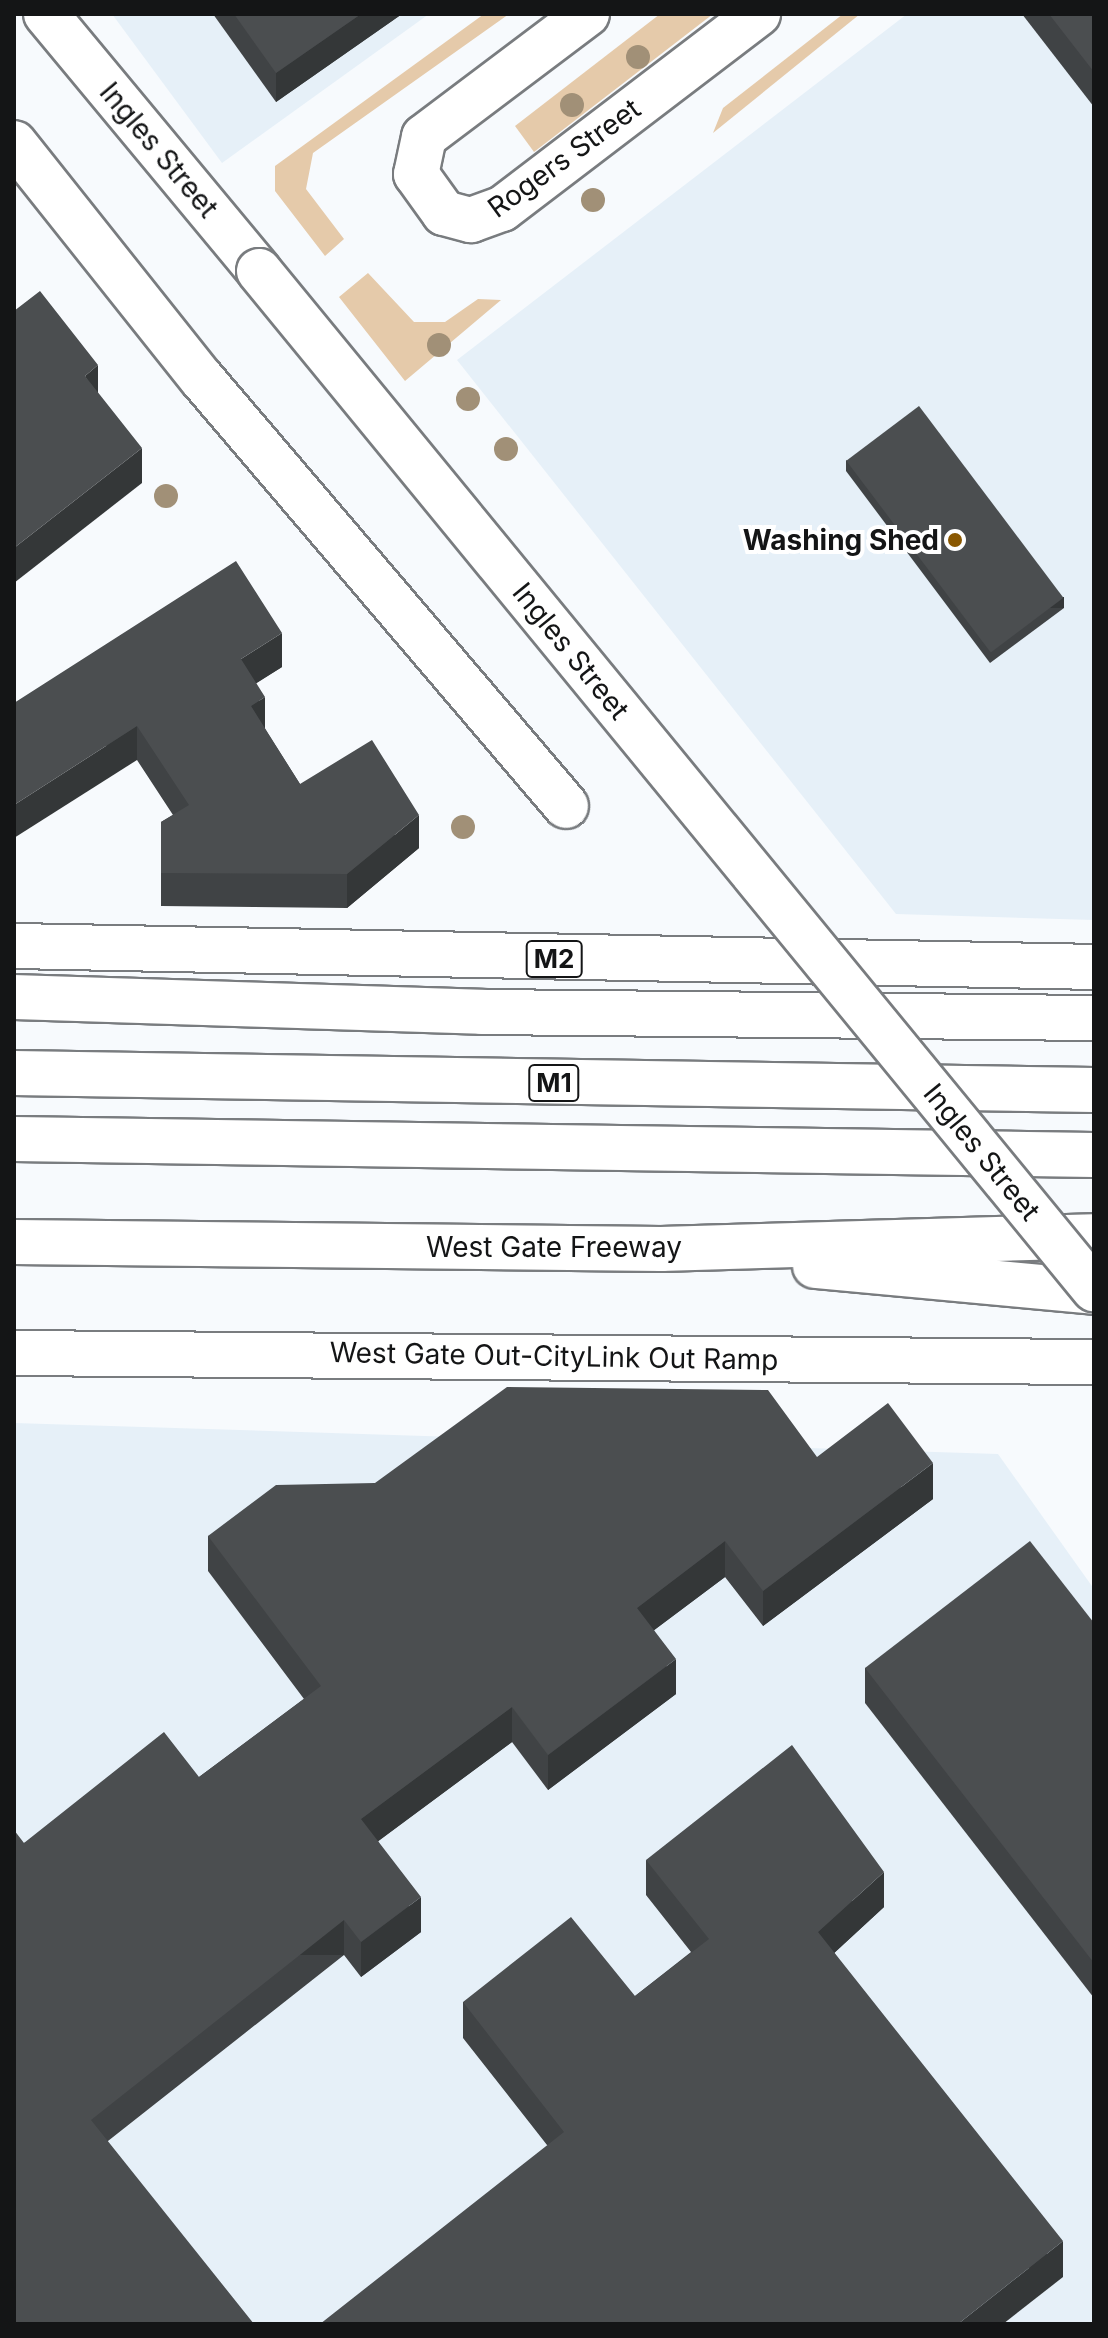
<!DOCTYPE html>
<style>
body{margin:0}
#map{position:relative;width:1108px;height:2338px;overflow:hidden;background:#f7fafd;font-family:Inter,sans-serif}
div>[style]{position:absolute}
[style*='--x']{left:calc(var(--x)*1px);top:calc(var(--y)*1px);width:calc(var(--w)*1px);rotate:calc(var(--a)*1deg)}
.built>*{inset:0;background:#e6f0f8}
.green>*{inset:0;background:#e5caaa}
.roads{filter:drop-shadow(2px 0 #797c7f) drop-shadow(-2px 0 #797c7f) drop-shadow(0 2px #797c7f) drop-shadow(0 -2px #797c7f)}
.minor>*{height:44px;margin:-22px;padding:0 22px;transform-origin:22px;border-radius:22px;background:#fff}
.highway>*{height:44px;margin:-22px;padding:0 22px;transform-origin:22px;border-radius:22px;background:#fff}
.bridges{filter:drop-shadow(2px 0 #797c7f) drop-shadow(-2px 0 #797c7f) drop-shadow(0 2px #797c7f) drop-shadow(0 -2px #797c7f)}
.minor-bridge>*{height:44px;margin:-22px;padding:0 22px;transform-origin:22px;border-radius:22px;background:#fff}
.trees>*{width:24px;height:24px;margin:-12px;border-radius:50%;background:#a19077}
.wall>*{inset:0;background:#404345}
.shaded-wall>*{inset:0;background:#343738;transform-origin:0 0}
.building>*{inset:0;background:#4b4e50;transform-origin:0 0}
.dots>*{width:22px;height:22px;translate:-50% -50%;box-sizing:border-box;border:4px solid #fff;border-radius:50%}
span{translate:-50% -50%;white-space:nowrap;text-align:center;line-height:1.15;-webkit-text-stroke:8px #fff;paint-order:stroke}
.shield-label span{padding:2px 6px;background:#fff;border:2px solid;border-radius:6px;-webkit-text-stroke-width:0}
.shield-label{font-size:26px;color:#141516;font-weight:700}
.street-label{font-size:28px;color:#141516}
.poi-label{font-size:28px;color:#141516;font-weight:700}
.right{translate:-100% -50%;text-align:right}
.frame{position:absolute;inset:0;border:16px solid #141516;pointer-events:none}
</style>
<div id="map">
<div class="built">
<div style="clip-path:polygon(112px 14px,429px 14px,222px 163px)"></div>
<div style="clip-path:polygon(907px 14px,1094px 14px,1094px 920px,896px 914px,457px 360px)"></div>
<div style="clip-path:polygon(14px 1423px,998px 1454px,1094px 1589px,1094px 2324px,14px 2324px)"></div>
</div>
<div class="green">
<div style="clip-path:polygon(484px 14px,509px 14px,313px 153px,306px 189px,344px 239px,325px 256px,275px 191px,275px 166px)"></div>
<div style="clip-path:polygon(660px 14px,713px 14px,534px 152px,515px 126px)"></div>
<div style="clip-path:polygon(843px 14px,860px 14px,713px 133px,723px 108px)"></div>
<div style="clip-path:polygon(368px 273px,414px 322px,445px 322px,478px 299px,501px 300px,405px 381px,339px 297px)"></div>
</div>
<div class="roads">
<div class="minor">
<div style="--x:46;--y:14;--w:334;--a:50.3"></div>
<div style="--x:587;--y:14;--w:204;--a:143"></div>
<div style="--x:424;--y:137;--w:38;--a:102"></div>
<div style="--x:416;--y:174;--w:48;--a:54.3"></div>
<div style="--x:444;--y:213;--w:28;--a:15"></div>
<div style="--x:471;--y:220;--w:33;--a:-20"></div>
<div style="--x:502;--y:209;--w:322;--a:-37.3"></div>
<div style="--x:14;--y:143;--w:302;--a:51.5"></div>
<div style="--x:202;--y:379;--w:561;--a:49.55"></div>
</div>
<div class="highway">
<div style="--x:14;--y:946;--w:1080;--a:1.11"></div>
<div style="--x:14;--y:997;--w:468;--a:1.8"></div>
<div style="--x:482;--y:1012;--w:612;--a:0.56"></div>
<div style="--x:14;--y:1073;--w:1080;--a:0.9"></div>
<div style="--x:14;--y:1139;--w:1080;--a:0.85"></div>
<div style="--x:14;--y:1242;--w:647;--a:0.62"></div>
<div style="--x:661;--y:1249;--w:433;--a:-1.7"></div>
<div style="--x:815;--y:1266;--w:280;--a:5.3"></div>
<div style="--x:14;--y:1353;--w:1080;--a:0.48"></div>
</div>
</div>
<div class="bridges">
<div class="minor-bridge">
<div style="--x:259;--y:271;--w:1317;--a:50.64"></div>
</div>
</div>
<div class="trees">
<div style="left:638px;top:57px"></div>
<div style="left:572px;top:105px"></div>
<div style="left:593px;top:200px"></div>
<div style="left:439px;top:345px"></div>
<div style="left:468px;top:399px"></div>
<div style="left:506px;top:449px"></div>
<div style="left:166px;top:496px"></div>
<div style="left:463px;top:827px"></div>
</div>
<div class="wall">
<div style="clip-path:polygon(213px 14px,402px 14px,276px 102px)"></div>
<div style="clip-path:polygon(1022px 14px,1094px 14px,1094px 107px)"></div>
<div style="clip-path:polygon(846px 460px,1064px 608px,990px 663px,846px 471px)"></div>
<div style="clip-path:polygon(282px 667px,256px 683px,265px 729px,300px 784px,419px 848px,347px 908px,161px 906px,161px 822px,173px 815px,137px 760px,14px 703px)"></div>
<div style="clip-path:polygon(817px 1457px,933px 1499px,763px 1626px,725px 1577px,654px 1630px,676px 1694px,548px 1790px,512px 1742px,378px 1841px,421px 1932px,361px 1977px,344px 1955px,108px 2141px,14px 2324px,24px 1843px,199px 1777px,304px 1699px,208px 1571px,208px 1536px,375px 1483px)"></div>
<div style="clip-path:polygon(1094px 1623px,1094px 1998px,865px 1703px,865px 1668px)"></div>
<div style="clip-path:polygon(646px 1860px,884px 1907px,834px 1953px,1063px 2277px,547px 2145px,463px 2038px,463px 2002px,635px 1996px,691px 1952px,646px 1895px)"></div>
</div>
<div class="shaded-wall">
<div style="clip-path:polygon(361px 14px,402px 14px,276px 102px,276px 73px)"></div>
<div style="clip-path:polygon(98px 365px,98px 400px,85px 376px)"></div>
<div style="clip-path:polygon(142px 448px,142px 483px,14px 583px,14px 548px)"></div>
<div style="left:1064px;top:597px;width:11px;height:92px;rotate:90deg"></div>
<div style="clip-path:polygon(282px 633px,282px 667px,241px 693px,241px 659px)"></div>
<div style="clip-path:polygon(265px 697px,265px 730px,251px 706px)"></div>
<div style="clip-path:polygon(137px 726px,137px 760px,14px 838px,14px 805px)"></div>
<div style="clip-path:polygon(419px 815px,419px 848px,347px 908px,347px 874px)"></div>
<div style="clip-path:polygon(933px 1463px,933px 1499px,763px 1626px,763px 1591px)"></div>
<div style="clip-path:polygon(725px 1541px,725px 1577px,637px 1643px,637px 1608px)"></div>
<div style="clip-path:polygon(676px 1659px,676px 1694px,548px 1790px,548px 1755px)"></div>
<div style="clip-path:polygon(512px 1707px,512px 1742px,361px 1854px,361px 1819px)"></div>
<div style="clip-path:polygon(884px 1872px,884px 1907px,818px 1968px,818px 1932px)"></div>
<div style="clip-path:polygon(421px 1897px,421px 1932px,361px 1977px,361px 1942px)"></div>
<div style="left:344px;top:1920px;width:35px;height:323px;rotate:90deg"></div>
<div style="clip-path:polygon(1063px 2241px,1063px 2277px,1003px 2324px,958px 2324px)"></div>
</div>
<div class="building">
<div style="clip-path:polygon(234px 14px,361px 14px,276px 73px)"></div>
<div style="clip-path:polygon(1049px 14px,1094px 14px,1094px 72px)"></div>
<div style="clip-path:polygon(40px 291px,98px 365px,85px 376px,142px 448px,14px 548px,14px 311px)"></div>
<div style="left:919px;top:406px;width:240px;height:91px;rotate:53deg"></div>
<div style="clip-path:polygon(236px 561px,282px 633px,241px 659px,265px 697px,251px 706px,300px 784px,372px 740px,419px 815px,347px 874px,161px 873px,161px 822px,189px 805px,137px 726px,14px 805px,14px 703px)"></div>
<div style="clip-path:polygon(507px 1387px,768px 1390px,817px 1457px,888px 1403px,933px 1463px,763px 1591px,725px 1541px,637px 1608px,676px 1659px,548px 1755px,512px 1707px,361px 1819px,421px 1897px,361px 1942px,344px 1920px,91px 2120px,254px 2324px,14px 2324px,14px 1830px,24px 1843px,164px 1732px,199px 1777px,321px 1686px,208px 1536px,276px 1485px,375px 1483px)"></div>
<div style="clip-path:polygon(1030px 1541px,1094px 1623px,1094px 1963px,865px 1668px)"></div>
<div style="clip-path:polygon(792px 1745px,884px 1872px,818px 1932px,1063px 2241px,958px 2324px,320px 2324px,564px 2132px,463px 2002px,571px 1917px,635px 1996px,709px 1939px,646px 1860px)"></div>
</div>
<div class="dots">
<div style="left:955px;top:540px;background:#8a5801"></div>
</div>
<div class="shield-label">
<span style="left:554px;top:959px">M2</span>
<span style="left:554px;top:1083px">M1</span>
</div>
<div class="street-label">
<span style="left:159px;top:150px;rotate:50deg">Ingles Street</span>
<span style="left:564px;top:158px;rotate:-36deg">Rogers Street</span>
<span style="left:571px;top:651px;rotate:51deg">Ingles Street</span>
<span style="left:982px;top:1152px;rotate:51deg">Ingles Street</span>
<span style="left:554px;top:1247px">West Gate Freeway</span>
<span style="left:554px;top:1356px;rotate:1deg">West Gate Out-CityLink Out Ramp</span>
</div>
<div class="poi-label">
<span class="right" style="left:939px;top:540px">Washing Shed</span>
</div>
<div class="frame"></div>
</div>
